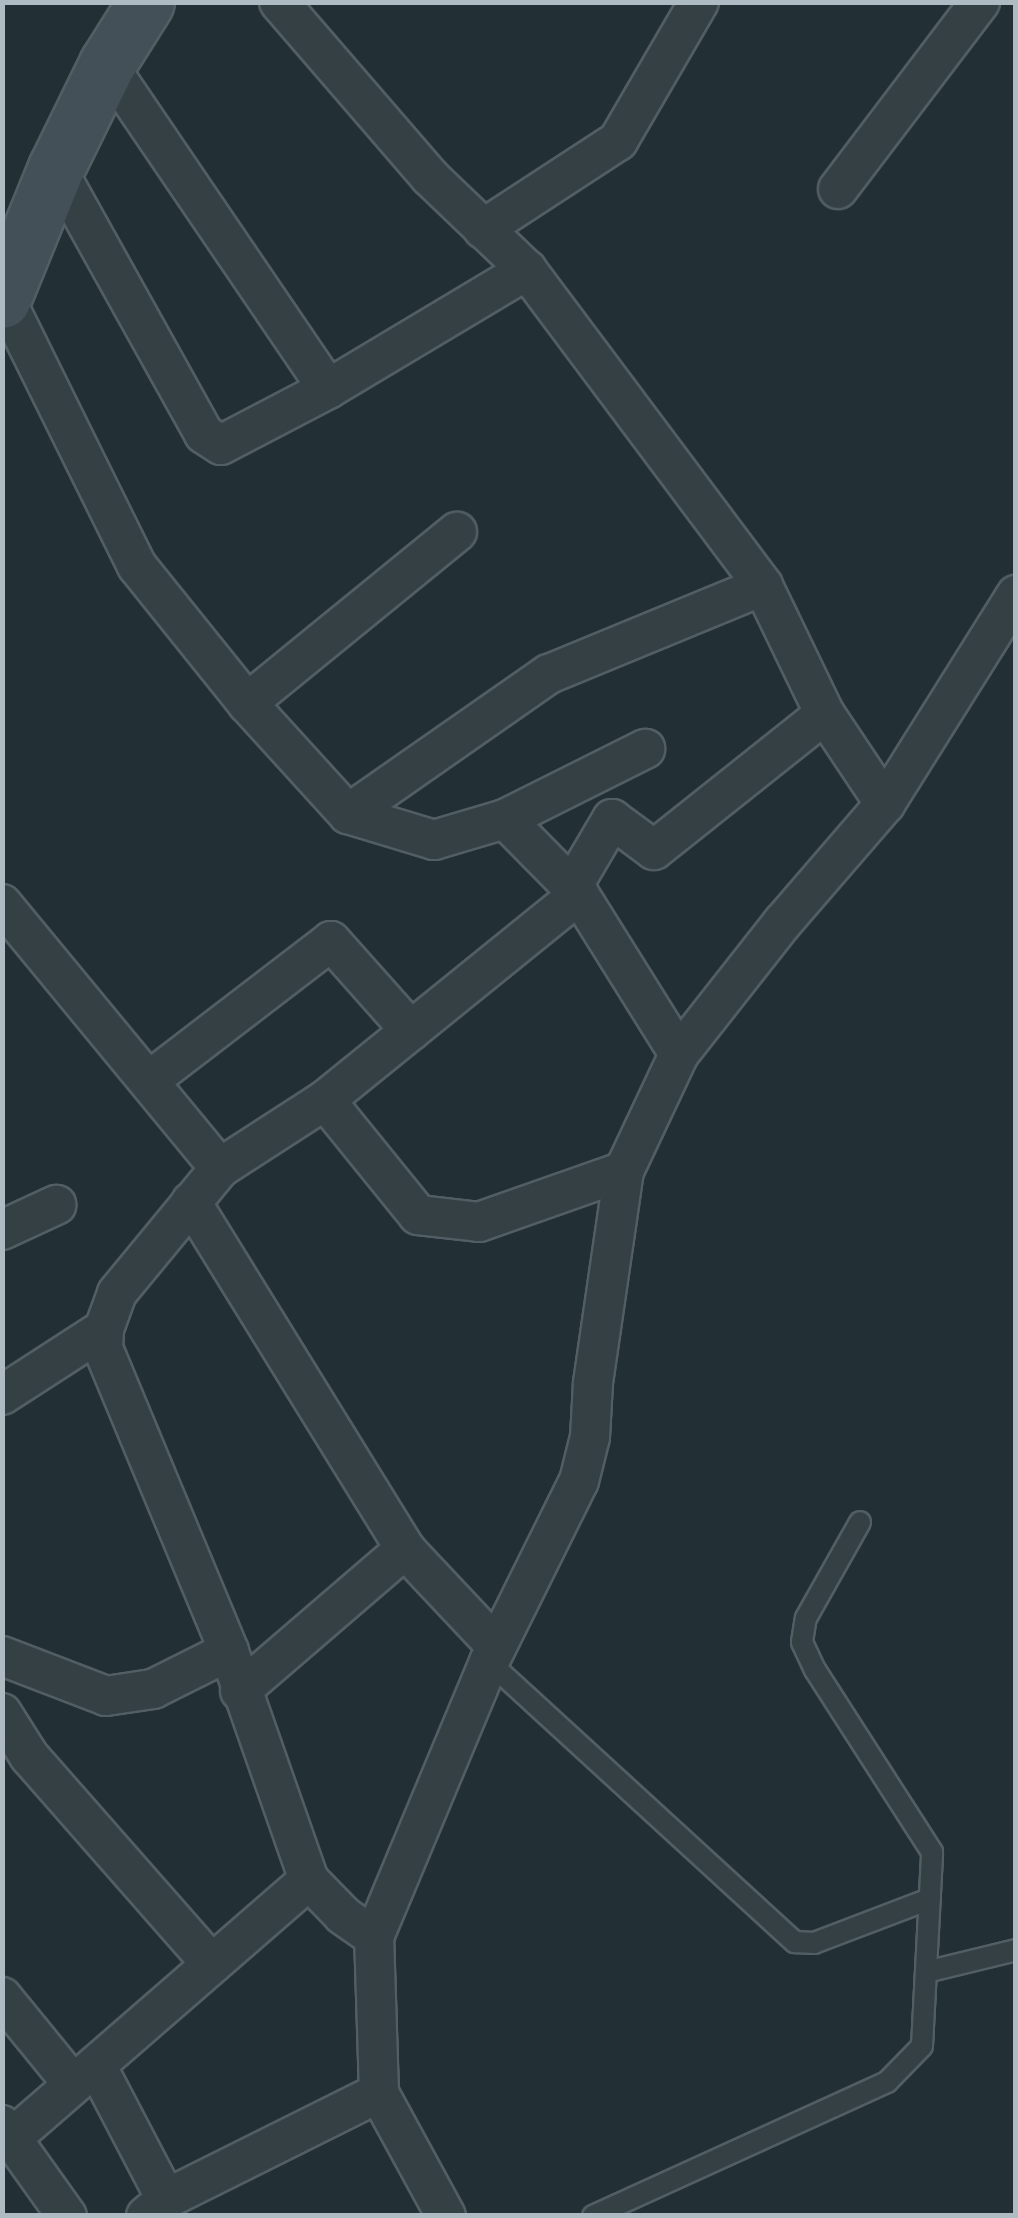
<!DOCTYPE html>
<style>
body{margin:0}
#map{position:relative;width:1018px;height:2218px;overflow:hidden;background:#222f34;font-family:"Varela Round",sans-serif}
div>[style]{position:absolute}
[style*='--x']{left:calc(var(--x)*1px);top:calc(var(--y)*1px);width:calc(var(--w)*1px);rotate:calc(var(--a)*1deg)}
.roads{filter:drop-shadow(2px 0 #525e63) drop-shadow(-2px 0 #525e63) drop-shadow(0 2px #525e63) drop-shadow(0 -2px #525e63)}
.lane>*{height:20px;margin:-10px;padding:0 10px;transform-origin:10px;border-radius:10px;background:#354045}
.street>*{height:38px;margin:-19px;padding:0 19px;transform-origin:19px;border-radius:19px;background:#354045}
.secondary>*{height:55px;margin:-27.5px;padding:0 27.5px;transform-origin:27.5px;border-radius:27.5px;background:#435058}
span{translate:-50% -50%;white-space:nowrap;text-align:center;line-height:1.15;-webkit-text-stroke:10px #1a252a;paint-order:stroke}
.frame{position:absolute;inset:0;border:5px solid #afbbc2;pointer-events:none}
</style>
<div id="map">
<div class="roads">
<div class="lane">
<div style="--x:489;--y:1662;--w:415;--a:42.5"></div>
<div style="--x:795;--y:1942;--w:19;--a:3"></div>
<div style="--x:814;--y:1943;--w:124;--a:-20.8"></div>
<div style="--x:926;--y:1972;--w:93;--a:-13.7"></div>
<div style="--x:593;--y:2216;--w:323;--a:-24.5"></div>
<div style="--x:887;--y:2082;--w:50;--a:-45.8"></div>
<div style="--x:922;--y:2046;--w:194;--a:-87"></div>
<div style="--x:932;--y:1852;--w:216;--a:-122.7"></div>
<div style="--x:815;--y:1670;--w:31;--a:-115"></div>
<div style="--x:802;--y:1642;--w:24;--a:-81"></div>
<div style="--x:806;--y:1618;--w:110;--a:-60.6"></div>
</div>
<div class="street">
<div style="--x:279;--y:2;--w:231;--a:49.2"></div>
<div style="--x:430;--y:177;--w:134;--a:43.8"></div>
<div style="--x:527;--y:270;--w:394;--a:53.2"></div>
<div style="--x:763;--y:586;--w:142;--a:64.2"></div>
<div style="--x:825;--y:714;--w:108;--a:56.3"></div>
<div style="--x:107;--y:64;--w:393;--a:55.8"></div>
<div style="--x:56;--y:168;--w:304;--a:60.9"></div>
<div style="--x:204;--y:434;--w:20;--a:33"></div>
<div style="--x:221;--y:445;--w:121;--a:-27.6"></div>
<div style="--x:328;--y:389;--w:232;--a:-30.9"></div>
<div style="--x:838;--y:189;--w:235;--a:-52.8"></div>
<div style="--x:483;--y:229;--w:161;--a:-33.1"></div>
<div style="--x:618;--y:141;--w:161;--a:-59.8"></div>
<div style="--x:4;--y:297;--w:300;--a:63.7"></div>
<div style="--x:137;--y:566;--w:176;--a:51.2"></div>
<div style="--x:247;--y:703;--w:150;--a:47.7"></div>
<div style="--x:348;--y:814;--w:90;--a:16.8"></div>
<div style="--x:434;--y:840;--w:74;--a:-16.5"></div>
<div style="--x:505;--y:819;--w:157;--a:-26.6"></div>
<div style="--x:247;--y:703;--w:271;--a:-39.2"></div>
<div style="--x:348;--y:814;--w:245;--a:-34.9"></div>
<div style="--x:549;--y:674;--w:231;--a:-22.4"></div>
<div style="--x:505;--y:819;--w:105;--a:45.4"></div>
<div style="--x:579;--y:894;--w:189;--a:58"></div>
<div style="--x:572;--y:887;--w:79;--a:-59.5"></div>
<div style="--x:612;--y:819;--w:52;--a:36.4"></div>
<div style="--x:654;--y:850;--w:218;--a:-38.5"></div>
<div style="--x:2;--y:904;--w:342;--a:50.5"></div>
<div style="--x:150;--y:1080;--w:228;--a:-37.5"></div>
<div style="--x:331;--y:941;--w:120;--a:48.4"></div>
<div style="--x:325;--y:1100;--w:148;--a:51"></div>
<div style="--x:418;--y:1215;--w:61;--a:6.5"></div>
<div style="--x:479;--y:1222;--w:154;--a:-19.4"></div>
<div style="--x:191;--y:1202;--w:408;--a:58.3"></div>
<div style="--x:405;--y:1549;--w:133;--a:46.8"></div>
<div style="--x:2;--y:1230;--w:60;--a:-24.8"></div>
<div style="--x:2;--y:1395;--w:121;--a:-32.9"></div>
<div style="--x:2;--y:1656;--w:111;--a:21"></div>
<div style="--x:106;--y:1696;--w:48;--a:-8.5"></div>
<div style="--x:153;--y:1689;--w:85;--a:-26.6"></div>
<div style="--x:240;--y:1691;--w:218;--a:-40.7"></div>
<div style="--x:2;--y:1713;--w:51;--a:57.9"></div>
<div style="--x:29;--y:1756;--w:277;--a:48.7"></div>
<div style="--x:374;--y:1937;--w:38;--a:-145"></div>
<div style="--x:343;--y:1915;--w:49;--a:-134.2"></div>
<div style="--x:309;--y:1880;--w:243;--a:-109.3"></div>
<div style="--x:229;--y:1651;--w:327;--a:-112.6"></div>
<div style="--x:103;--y:1349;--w:20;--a:-87"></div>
<div style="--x:104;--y:1329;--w:38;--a:-70"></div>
<div style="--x:117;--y:1293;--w:162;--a:-50.5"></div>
<div style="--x:220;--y:1168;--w:125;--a:-32.9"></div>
<div style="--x:325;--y:1100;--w:327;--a:-39"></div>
<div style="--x:2;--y:1997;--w:112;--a:50.8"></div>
<div style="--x:96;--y:2065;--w:151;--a:62.4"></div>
<div style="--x:2;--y:2125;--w:112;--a:54.5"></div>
<div style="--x:12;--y:2138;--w:393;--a:-41"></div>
<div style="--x:146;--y:2216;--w:26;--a:-40"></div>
<div style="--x:166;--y:2199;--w:238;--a:-26.5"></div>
<div style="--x:446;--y:2216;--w:140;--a:-118.6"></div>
<div style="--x:379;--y:2093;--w:156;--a:-91.8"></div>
<div style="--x:374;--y:1937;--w:298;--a:-67.3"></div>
<div style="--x:489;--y:1662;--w:202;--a:-63.6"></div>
<div style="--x:579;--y:1481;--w:45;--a:-76"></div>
<div style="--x:590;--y:1437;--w:54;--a:-86.8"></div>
<div style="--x:593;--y:1383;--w:214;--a:-81.7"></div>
<div style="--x:624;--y:1171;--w:129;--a:-64.8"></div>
<div style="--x:679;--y:1054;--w:168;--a:-51.8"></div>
<div style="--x:783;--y:922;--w:156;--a:-49.2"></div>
<div style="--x:885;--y:804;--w:247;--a:-57.9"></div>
</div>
<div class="secondary">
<div style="--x:2;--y:300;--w:143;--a:-67.8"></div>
<div style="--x:56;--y:168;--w:116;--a:-63.9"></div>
<div style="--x:107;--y:64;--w:73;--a:-57.8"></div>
</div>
</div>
<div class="frame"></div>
</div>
